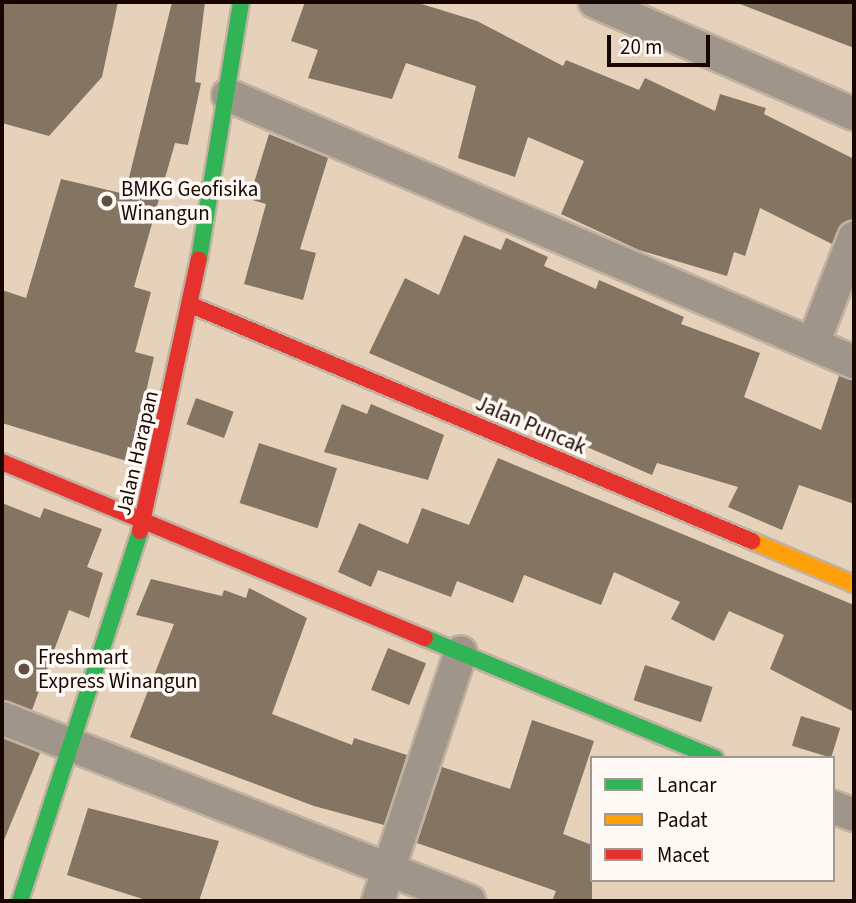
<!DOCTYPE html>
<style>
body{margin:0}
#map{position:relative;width:856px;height:903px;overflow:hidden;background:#e6d1bb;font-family:"Source Sans 3",sans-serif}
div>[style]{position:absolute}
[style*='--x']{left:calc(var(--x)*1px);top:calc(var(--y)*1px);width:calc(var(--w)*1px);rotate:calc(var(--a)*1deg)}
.building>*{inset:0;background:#847462;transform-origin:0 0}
.roads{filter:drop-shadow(2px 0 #c2b1a0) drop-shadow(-2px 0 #c2b1a0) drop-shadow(0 2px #c2b1a0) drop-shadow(0 -2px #c2b1a0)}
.street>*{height:32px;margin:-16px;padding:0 16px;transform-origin:16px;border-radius:16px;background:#a0958a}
.fast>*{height:16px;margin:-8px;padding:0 8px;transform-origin:8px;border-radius:8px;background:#30b455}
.slow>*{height:16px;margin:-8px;padding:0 8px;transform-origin:8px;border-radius:8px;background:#ff9f0a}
.jam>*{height:16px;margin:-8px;padding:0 8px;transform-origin:8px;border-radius:8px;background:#e5322d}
.dots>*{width:19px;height:19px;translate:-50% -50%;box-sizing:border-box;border:4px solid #fef9f4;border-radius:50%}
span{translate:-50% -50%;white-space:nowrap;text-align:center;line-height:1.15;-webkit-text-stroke:7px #fef9f4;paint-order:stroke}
.poi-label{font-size:21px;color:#170700}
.left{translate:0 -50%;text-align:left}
.street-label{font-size:21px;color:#170700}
.frame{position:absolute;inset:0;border:4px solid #170700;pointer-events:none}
.legend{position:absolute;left:590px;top:756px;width:245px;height:126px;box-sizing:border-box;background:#fef9f4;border:2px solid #a29892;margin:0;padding:9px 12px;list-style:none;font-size:21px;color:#170700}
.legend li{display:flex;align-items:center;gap:14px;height:35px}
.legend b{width:35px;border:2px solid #a29892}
.scale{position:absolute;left:607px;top:35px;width:103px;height:32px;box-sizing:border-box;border:4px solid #170700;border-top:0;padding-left:9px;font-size:21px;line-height:24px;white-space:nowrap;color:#170700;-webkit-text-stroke:5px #fef9f4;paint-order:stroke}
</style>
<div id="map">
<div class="building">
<div style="clip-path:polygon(2px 2px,118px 2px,102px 77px,49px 136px,2px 123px)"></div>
<div style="clip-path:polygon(172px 2px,205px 2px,195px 82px,201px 83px,188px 145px,175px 143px,134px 287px,151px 292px,135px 352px,154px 357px,130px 462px,2px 423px,2px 290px,26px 298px,61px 179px,125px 194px)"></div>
<div style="clip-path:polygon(305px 2px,415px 2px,477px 21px,563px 66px,566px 60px,639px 90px,645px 78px,715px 111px,720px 94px,766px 108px,764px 114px,854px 159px,854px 220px,842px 224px,832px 244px,760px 208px,745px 256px,734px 252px,727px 276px,639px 250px,561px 214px,584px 161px,528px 137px,515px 177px,458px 158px,476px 86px,406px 63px,392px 99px,308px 78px,318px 50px,291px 41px)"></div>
<div style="clip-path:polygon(740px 2px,854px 2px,854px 48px,740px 4px)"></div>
<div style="clip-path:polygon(269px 134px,328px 158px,300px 249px,316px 253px,303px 300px,244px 284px,266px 204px,249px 199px)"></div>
<div style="clip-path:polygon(464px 235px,501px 250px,506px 238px,548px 257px,544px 266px,596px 289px,599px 280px,684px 317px,681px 324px,760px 353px,744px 397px,821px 430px,839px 376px,854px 380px,854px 504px,799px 485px,782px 530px,728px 507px,738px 487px,657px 463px,652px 475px,369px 353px,405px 278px,439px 295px)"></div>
<div style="left:196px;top:398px;width:40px;height:28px;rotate:20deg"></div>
<div style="clip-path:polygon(342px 404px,367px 414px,371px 404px,444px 435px,428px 480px,324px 452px)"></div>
<div style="left:259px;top:443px;width:82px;height:63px;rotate:18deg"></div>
<div style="clip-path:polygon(498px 458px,854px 605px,854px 712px,770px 669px,784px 635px,729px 611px,714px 641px,671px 619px,680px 602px,614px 572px,601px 605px,524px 575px,513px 603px,457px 581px,451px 597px,378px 570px,371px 587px,338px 572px,359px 523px,408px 544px,422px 508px,469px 525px)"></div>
<div style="clip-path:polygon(2px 503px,40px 518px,44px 508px,102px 529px,87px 567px,103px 573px,89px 618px,69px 610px,32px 710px,2px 700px)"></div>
<div style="clip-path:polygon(151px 579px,222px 596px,224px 590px,246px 598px,249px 588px,307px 618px,272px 714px,352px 745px,354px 738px,407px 755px,384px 825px,314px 806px,130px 737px,174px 624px,136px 615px)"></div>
<div style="left:388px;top:648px;width:41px;height:45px;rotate:22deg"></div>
<div style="left:645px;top:665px;width:71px;height:37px;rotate:18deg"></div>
<div style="left:801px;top:716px;width:41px;height:31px;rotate:17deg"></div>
<div style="clip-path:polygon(532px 720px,594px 741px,563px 834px,592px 845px,592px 901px,552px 901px,556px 891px,417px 843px,442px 767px,510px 789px)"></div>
<div style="clip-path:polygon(2px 738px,40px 753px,4px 840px,2px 839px)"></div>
<div style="clip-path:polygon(88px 808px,219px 841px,199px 901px,149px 901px,67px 875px)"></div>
</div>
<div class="roads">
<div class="street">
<div style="--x:595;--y:2;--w:282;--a:23.4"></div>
<div style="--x:228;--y:95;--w:681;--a:23.1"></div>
<div style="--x:813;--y:344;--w:114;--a:-68.9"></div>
<div style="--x:2;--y:718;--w:502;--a:21.4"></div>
<div style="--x:833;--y:807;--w:22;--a:21"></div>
<div style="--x:378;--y:901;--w:262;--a:-71.6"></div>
</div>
<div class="fast">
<div style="--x:199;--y:259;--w:260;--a:-80.7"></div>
<div style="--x:425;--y:638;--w:314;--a:22.5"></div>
<div style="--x:20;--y:901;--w:389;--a:-72"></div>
</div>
<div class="slow">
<div style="--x:752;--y:541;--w:111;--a:22.9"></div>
</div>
<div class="jam">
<div style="--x:191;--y:305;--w:609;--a:22.82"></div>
<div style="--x:2;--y:462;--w:458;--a:22.6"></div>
<div style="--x:140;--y:531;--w:278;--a:-77.8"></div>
</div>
</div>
<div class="dots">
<div style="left:107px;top:201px;background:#5f4e41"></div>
<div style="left:24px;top:669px;background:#5f4e41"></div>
</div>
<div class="poi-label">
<span class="left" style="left:121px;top:201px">BMKG Geofisika<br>Winangun</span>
<span class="left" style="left:38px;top:669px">Freshmart<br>Express Winangun</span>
</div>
<div class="street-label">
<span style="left:531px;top:425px;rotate:23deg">Jalan Puncak</span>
<span style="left:137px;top:453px;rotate:-77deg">Jalan Harapan</span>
</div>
<div class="frame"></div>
<ul class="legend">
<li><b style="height:9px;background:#30b455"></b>Lancar</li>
<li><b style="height:9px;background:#ff9f0a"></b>Padat</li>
<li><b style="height:9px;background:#e5322d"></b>Macet</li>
</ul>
<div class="scale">20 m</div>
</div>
